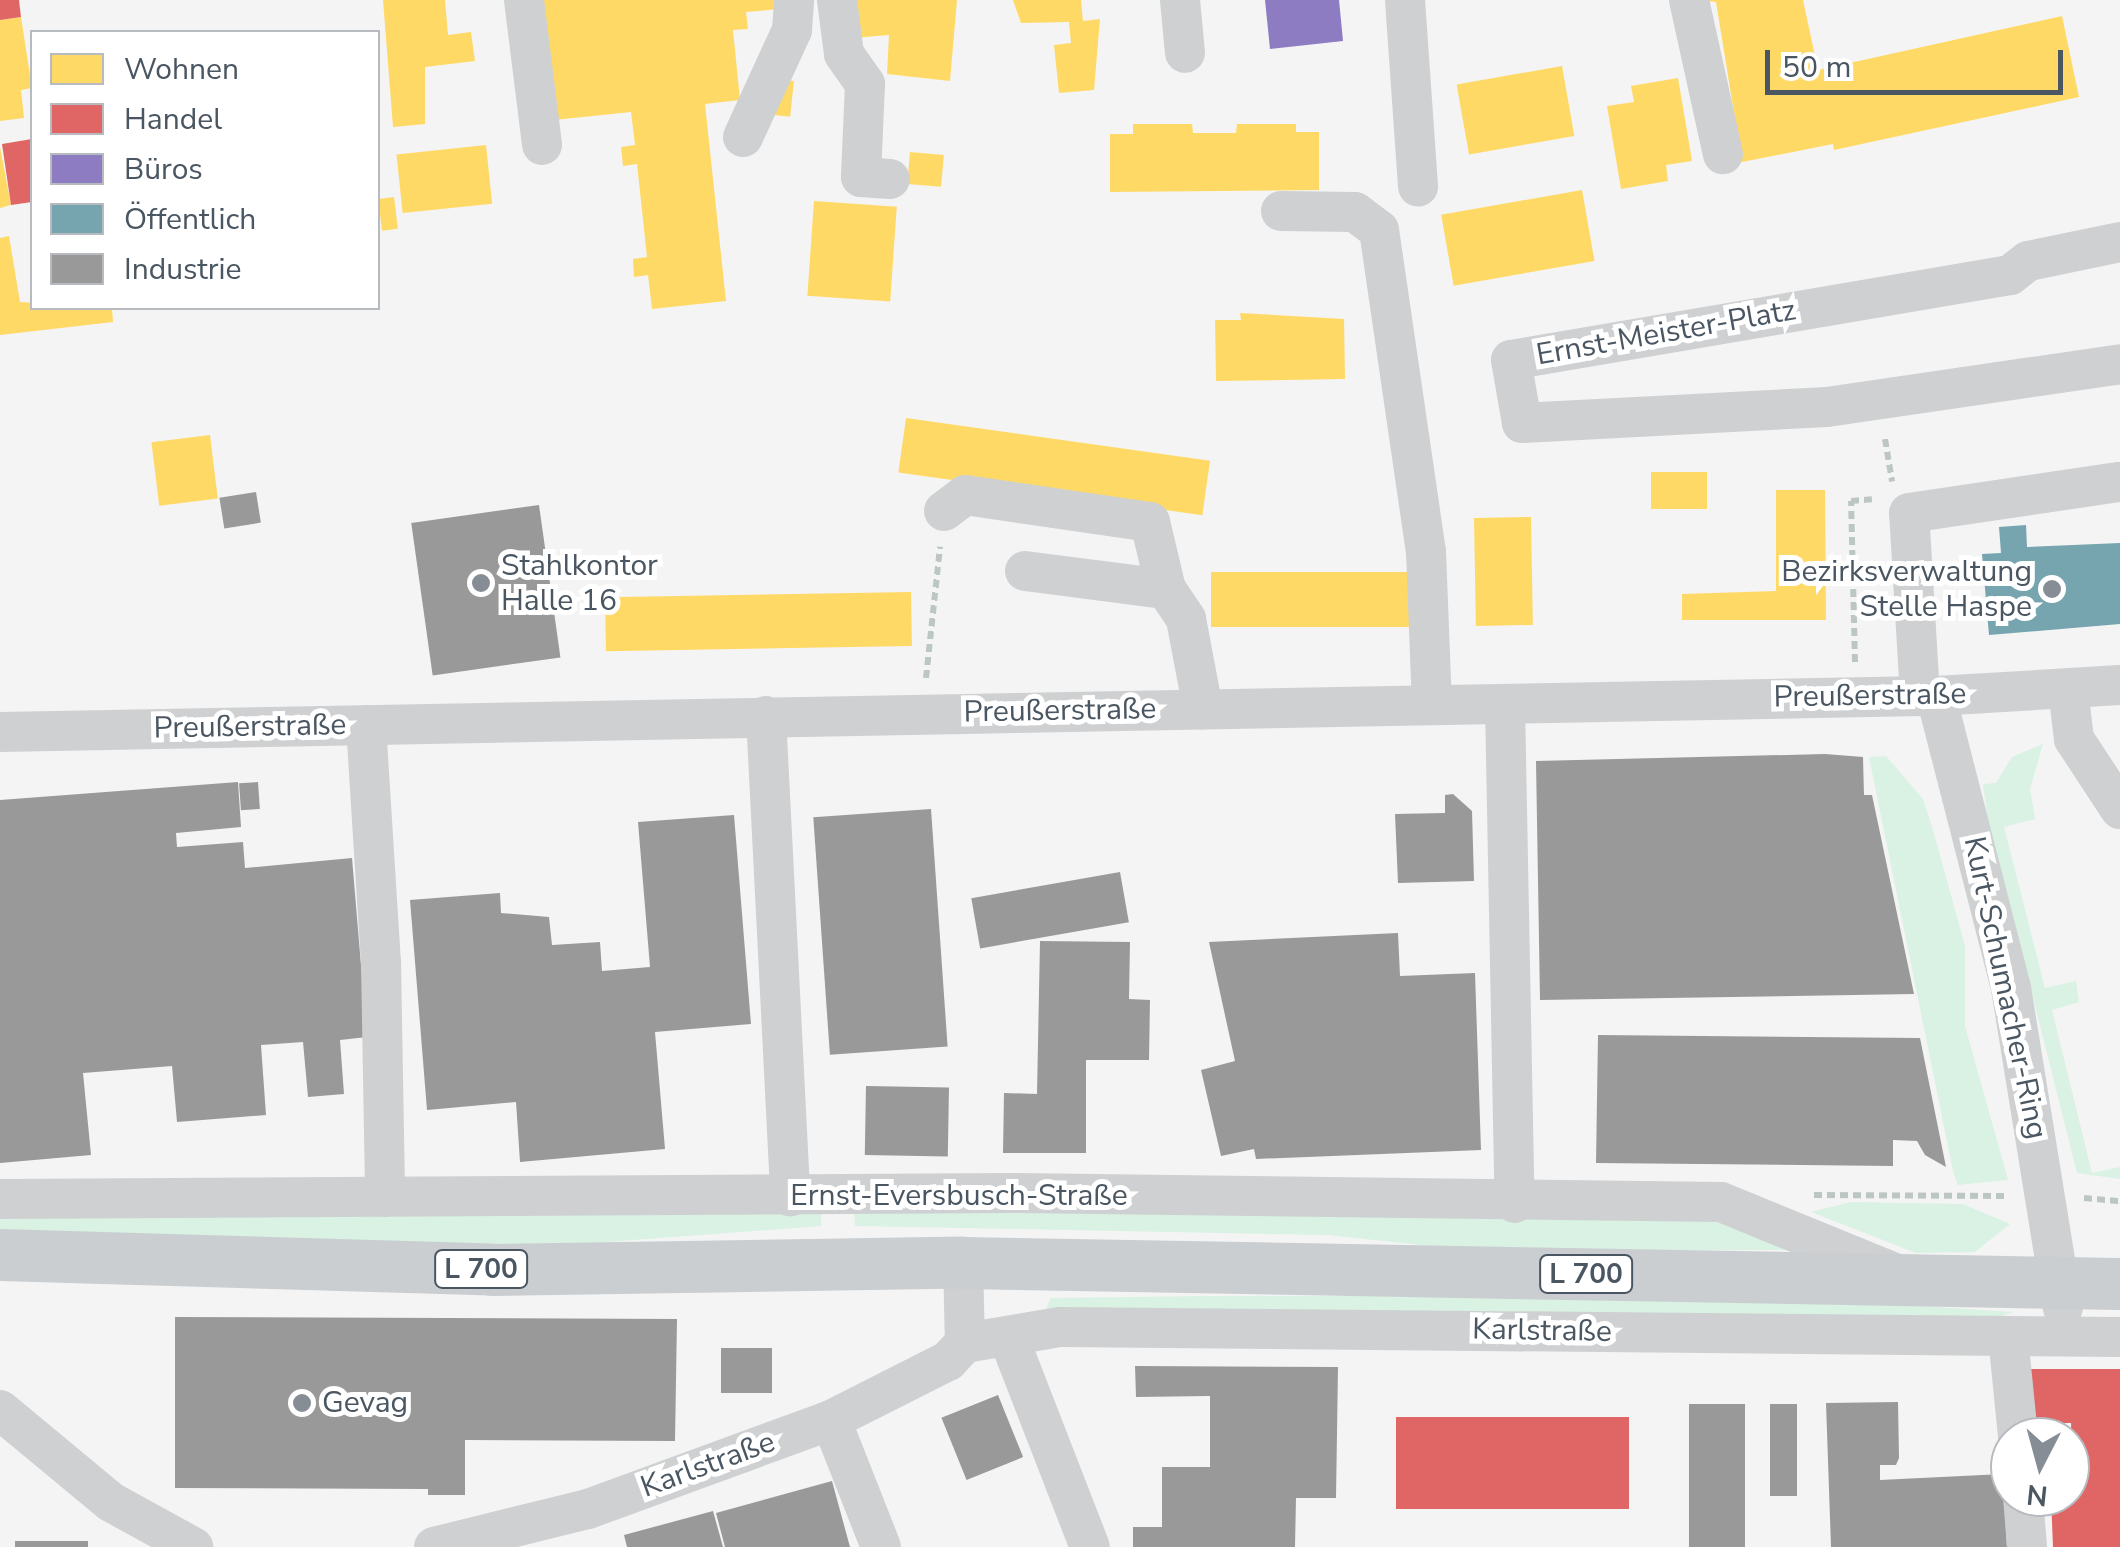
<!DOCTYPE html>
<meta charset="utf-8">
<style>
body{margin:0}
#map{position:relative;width:2120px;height:1547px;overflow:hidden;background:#f4f4f4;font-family:"Nunito Sans",sans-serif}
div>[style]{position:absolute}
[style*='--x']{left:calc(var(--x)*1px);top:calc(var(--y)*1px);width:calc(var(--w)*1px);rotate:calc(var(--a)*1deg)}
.green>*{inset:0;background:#d9f2e3}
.homes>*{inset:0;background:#ffd966;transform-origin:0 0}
.shops>*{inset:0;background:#e06666;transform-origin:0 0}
.offices>*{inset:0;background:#8e7cc3}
.public>*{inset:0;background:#76a5af}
.industry>*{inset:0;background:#999;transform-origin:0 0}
.path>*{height:6px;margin-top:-3px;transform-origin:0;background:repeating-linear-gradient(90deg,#bcc7c4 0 8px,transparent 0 13px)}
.minor>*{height:40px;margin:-20px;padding:0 20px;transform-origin:20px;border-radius:20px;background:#ced0d2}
.major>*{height:52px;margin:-26px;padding:0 26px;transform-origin:26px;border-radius:26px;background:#caced1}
.dots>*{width:28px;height:28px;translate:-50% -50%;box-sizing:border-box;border:5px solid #fff;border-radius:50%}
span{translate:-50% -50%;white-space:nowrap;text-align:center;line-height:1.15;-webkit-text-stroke:10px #fff;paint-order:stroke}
.shield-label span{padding:2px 8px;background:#fff;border:2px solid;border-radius:8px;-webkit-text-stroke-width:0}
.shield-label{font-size:28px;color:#4a5661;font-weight:700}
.street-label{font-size:30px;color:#4a5661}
.poi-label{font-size:30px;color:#4a5661}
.left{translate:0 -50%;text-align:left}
.right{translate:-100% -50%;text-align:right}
.legend{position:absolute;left:30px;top:30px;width:350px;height:280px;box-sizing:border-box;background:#fff;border:2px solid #b7bbc0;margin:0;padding:12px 18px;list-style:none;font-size:30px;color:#4a5661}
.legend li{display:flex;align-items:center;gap:20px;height:50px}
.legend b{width:50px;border:2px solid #b7bbc0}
.north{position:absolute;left:1990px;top:1417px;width:100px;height:100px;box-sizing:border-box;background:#fff;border:2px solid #b7bbc0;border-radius:50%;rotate:186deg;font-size:28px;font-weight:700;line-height:40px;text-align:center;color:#4a5661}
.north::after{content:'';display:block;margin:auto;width:35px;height:45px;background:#868d94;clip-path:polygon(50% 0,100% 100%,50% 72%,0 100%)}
.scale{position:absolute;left:1765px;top:50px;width:298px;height:45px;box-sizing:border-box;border:5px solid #4a5661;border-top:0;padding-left:12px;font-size:30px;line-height:35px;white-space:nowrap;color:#4a5661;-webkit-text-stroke:8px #fff;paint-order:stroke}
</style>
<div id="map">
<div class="green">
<div style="clip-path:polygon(2043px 744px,2030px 789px,2035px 819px,2004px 827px,2045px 988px,2076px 981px,2079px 1002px,2052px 1010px,2092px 1173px,2120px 1167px,2120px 1179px,2077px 1173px,1987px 815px,1983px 784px,1996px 783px,2012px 757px)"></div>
<div style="clip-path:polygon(1886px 756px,1923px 799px,1933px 830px,1965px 946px,1965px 1026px,2008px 1180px,1958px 1185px,1953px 1171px,1869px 757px)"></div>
<div style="clip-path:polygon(1851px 1202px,1963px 1204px,2010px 1224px,1975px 1252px,1916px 1253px,1811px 1212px)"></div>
<div style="clip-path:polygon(0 1209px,821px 1210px,821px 1226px,539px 1247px,0 1230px)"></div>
<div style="clip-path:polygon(854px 1210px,1713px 1219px,1812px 1250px,1468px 1250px,1327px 1235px,855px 1226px)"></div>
<div style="clip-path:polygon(1211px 1296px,1765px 1296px,2013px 1312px,2000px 1317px,1045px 1311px,1051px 1298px)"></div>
</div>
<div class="homes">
<div style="clip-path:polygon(383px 0,445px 0,448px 35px,471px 32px,475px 61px,425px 67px,425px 124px,393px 127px)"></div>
<div style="clip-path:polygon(541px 0,779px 0,780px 9px,746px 12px,748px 29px,733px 30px,740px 100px,705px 104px,726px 301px,652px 309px,648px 275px,634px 277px,633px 259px,647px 257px,637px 164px,623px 166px,621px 147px,635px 145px,631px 112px,554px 120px)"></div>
<div style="clip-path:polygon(850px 0,957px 0,950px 81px,887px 74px,889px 35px,853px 38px)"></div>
<div style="clip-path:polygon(1013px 0,1081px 0,1083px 21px,1100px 19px,1094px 90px,1059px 93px,1054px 45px,1071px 43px,1069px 22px,1021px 23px)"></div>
<div style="clip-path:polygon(1701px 0,1803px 0,1818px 70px,2062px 16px,2079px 97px,1834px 150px,1833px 144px,1742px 162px,1716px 2px)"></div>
<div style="clip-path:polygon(21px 17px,32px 88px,21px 90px,24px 118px,0 121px,0 20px)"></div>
<div style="left:1562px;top:66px;width:71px;height:107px;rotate:80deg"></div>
<div style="clip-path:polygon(1678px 78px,1692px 161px,1666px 165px,1668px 181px,1621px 189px,1607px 106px,1634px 102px,1631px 86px)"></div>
<div style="left:776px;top:79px;width:18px;height:36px;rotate:6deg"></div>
<div style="clip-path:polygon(1133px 124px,1192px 124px,1193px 133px,1236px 133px,1237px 124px,1296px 124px,1296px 132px,1319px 132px,1319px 190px,1110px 192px,1110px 134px,1133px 134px)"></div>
<div style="left:486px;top:145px;width:59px;height:90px;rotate:84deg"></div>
<div style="clip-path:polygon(0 147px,11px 205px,0 208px)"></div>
<div style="left:910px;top:152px;width:34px;height:32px;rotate:5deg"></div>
<div style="left:1582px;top:190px;width:72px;height:143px;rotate:80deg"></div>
<div style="left:394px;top:197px;width:32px;height:16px;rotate:83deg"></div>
<div style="left:814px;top:201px;width:83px;height:95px;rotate:4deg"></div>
<div style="clip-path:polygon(9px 236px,20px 302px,112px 308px,113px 322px,0 335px,0 238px)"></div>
<div style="clip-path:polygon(1240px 313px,1344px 319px,1345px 379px,1216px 381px,1215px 320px,1241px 320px)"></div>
<div style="left:906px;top:418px;width:307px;height:55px;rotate:8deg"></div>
<div style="left:210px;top:435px;width:64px;height:59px;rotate:83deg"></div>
<div style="left:1651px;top:472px;width:56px;height:37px"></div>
<div style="clip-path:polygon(1776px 490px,1825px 490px,1826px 620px,1682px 620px,1682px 594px,1776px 591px)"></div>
<div style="left:1531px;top:517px;width:108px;height:57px;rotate:89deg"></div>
<div style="left:1415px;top:572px;width:55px;height:204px;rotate:90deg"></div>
<div style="left:911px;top:592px;width:54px;height:306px;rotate:89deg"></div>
</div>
<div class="shops">
<div style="clip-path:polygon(0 0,19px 0,21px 17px,0 20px)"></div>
<div style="clip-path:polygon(32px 139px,32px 202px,11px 205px,2px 144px)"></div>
<div style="clip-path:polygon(2024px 1369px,2120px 1369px,2120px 1547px,2053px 1547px,2051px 1498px,2073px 1497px,2071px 1423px,2026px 1424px)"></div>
<div style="left:1396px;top:1417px;width:233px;height:92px"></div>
</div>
<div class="offices">
<div style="clip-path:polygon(1265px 0,1339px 0,1343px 41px,1270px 49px)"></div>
</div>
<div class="public">
<div style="clip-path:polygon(2026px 525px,2027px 547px,2120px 543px,2120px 624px,1989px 635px,1982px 554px,2001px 553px,1999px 527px)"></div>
</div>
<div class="industry">
<div style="left:256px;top:492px;width:31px;height:37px;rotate:81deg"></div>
<div style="left:539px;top:505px;width:154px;height:129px;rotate:82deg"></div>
<div style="clip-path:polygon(1825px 754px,1863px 757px,1864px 795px,1872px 795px,1914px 994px,1540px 1000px,1536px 761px)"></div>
<div style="clip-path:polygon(238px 782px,241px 827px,176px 833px,177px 847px,243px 842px,245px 868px,352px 858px,367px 1037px,340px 1040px,344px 1094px,308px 1097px,303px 1042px,261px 1045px,266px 1115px,177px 1122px,172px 1066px,83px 1073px,91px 1155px,0 1163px,0 800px)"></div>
<div style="left:258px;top:782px;width:27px;height:19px;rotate:86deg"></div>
<div style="clip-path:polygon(1453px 794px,1472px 811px,1474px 881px,1398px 883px,1395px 814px,1445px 813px,1445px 795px)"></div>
<div style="left:931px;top:809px;width:238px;height:118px;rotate:86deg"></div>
<div style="clip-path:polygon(734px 815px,751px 1024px,655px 1032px,665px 1149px,520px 1162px,516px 1102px,427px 1110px,410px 900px,500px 893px,501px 913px,549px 917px,552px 945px,600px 942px,602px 971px,650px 967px,638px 822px)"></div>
<div style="left:1120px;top:872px;width:51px;height:151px;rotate:80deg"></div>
<div style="clip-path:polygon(1398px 933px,1400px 976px,1475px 973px,1481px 1150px,1256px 1159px,1254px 1149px,1221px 1156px,1201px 1070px,1235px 1061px,1209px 942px)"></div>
<div style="clip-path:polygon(1040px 941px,1130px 942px,1129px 999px,1150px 1000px,1149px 1060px,1086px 1060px,1086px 1153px,1003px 1153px,1004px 1093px,1037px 1094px)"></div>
<div style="clip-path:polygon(1598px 1035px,1920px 1038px,1946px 1167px,1925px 1155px,1917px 1141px,1893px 1140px,1893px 1166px,1596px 1163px)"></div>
<div style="left:866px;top:1086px;width:83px;height:69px;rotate:1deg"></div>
<div style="clip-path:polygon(175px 1317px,677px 1319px,675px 1441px,465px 1440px,465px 1495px,428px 1495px,428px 1489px,175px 1488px)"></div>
<div style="left:721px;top:1348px;width:51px;height:45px"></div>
<div style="clip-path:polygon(1135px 1366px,1338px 1367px,1336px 1498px,1296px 1498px,1295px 1547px,1133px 1547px,1133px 1527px,1162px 1527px,1162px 1467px,1210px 1467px,1210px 1396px,1136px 1397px)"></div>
<div style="left:998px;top:1395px;width:67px;height:61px;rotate:68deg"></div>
<div style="clip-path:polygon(1898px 1402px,1899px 1458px,1896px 1465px,1880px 1465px,1880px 1480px,2003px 1474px,2007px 1547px,1831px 1547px,1826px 1403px)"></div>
<div style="left:1745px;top:1404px;width:143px;height:56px;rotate:90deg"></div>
<div style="left:1770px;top:1404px;width:27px;height:92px"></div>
<div style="clip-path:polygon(832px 1481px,850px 1547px,725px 1547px,716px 1513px)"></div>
<div style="clip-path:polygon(713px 1511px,723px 1547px,627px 1547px,624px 1535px)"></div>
<div style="left:15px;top:1541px;width:73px;height:6px"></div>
</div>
<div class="path">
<div style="--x:1885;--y:439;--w:43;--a:80.5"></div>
<div style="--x:1855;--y:662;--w:161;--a:-91.4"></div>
<div style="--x:1851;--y:501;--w:21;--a:-5"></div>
<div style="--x:926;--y:678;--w:132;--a:-83.9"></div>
<div style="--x:1814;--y:1195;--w:192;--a:0.3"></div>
<div style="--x:2084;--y:1198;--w:36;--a:5"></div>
</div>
<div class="minor">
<div style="--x:524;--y:0;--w:146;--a:82.9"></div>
<div style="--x:837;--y:0;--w:54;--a:82.6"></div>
<div style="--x:844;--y:54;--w:37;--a:55"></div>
<div style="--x:865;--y:84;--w:93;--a:92.5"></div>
<div style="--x:861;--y:177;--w:29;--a:4"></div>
<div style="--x:1180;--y:0;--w:53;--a:84.6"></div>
<div style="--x:1405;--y:0;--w:187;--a:86"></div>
<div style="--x:1689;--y:0;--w:158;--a:77.6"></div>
<div style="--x:743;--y:137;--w:118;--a:-65.4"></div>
<div style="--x:792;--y:30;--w:30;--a:-86"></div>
<div style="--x:1281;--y:211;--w:74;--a:0.8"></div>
<div style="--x:1355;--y:212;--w:30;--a:37"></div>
<div style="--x:1379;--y:230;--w:324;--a:81.7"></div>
<div style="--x:1426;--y:551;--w:154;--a:87.8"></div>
<div style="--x:2120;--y:242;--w:94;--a:168.3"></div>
<div style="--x:2028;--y:261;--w:23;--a:142"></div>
<div style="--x:2010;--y:275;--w:506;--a:170.33"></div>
<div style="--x:1511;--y:360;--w:64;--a:80.1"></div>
<div style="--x:1522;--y:423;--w:305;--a:-3"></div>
<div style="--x:1827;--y:407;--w:296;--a:-8.3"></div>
<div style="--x:944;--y:511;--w:26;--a:-37"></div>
<div style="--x:965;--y:495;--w:187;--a:8.3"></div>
<div style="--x:1150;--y:522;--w:69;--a:76.6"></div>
<div style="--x:1025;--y:571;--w:142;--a:7.3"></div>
<div style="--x:1166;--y:589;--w:36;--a:56"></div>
<div style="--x:1186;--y:619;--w:92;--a:79.3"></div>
<div style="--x:2068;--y:689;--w:50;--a:83.2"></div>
<div style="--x:2074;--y:739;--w:84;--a:56.7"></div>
<div style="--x:1920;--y:696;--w:183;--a:-93.4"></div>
<div style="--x:1909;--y:513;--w:213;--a:-8.4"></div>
<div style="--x:1936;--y:696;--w:301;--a:75.6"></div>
<div style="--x:2011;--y:988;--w:324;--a:80.8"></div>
<div style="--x:1505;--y:704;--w:499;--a:88.9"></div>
<div style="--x:766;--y:716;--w:481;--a:87.1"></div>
<div style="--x:366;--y:725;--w:237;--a:86.4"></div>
<div style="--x:381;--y:962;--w:235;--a:89"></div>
<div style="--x:0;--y:732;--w:1936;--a:-1.07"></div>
<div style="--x:1936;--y:696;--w:184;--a:-3.4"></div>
<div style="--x:0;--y:1199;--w:1010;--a:-0.34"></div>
<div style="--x:1010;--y:1193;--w:711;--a:0.73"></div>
<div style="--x:1721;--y:1202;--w:193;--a:22.2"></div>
<div style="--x:963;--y:1263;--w:80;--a:88.6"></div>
<div style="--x:1008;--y:1336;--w:226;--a:68.8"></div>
<div style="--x:2008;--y:1336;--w:101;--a:84.3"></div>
<div style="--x:0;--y:1410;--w:144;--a:39.7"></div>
<div style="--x:111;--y:1502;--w:94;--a:28.8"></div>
<div style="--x:831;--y:1420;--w:136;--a:68.5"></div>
<div style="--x:2023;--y:1497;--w:50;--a:85.4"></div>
<div style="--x:434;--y:1547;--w:159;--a:-13.9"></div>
<div style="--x:588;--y:1509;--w:259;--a:-20.1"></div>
<div style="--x:831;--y:1420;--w:131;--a:-26.8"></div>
<div style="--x:948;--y:1361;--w:25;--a:-47"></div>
<div style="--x:965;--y:1343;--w:96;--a:-9.6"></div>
<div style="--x:1060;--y:1327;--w:1060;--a:0.54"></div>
</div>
<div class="major">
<div style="--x:0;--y:1255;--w:492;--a:1.7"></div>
<div style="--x:492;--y:1270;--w:471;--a:-0.9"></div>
<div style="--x:963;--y:1263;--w:1157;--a:1.04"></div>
</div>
<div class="dots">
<div style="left:481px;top:583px;background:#868d94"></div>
<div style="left:2052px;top:589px;background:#868d94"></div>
<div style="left:302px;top:1403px;background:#868d94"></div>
</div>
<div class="shield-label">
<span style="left:481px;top:1269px">L 700</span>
<span style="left:1586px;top:1274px">L 700</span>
</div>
<div class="street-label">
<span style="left:1666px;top:333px;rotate:-10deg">Ernst-Meister-Platz</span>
<span style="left:1870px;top:696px;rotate:-1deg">Preußerstraße</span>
<span style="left:1060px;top:711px;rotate:-1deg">Preußerstraße</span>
<span style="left:250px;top:727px;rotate:-1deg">Preußerstraße</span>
<span style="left:2005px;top:988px;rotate:78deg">Kurt-Schumacher-Ring</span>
<span style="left:959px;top:1196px">Ernst-Eversbusch-Straße</span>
<span style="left:1542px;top:1331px;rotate:1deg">Karlstraße</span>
<span style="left:708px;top:1465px;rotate:-20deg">Karlstraße</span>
</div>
<div class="poi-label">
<span class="left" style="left:501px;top:583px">Stahlkontor<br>Halle 16</span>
<span class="right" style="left:2032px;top:589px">Bezirksverwaltung<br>Stelle Haspe</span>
<span class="left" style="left:322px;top:1403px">Gevag</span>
</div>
<ul class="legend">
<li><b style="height:28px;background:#ffd966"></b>Wohnen</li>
<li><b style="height:28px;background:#e06666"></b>Handel</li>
<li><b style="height:28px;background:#8e7cc3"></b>Büros</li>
<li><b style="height:28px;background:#76a5af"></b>Öffentlich</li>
<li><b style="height:28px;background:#999"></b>Industrie</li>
</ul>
<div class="north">N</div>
<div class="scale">50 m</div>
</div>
